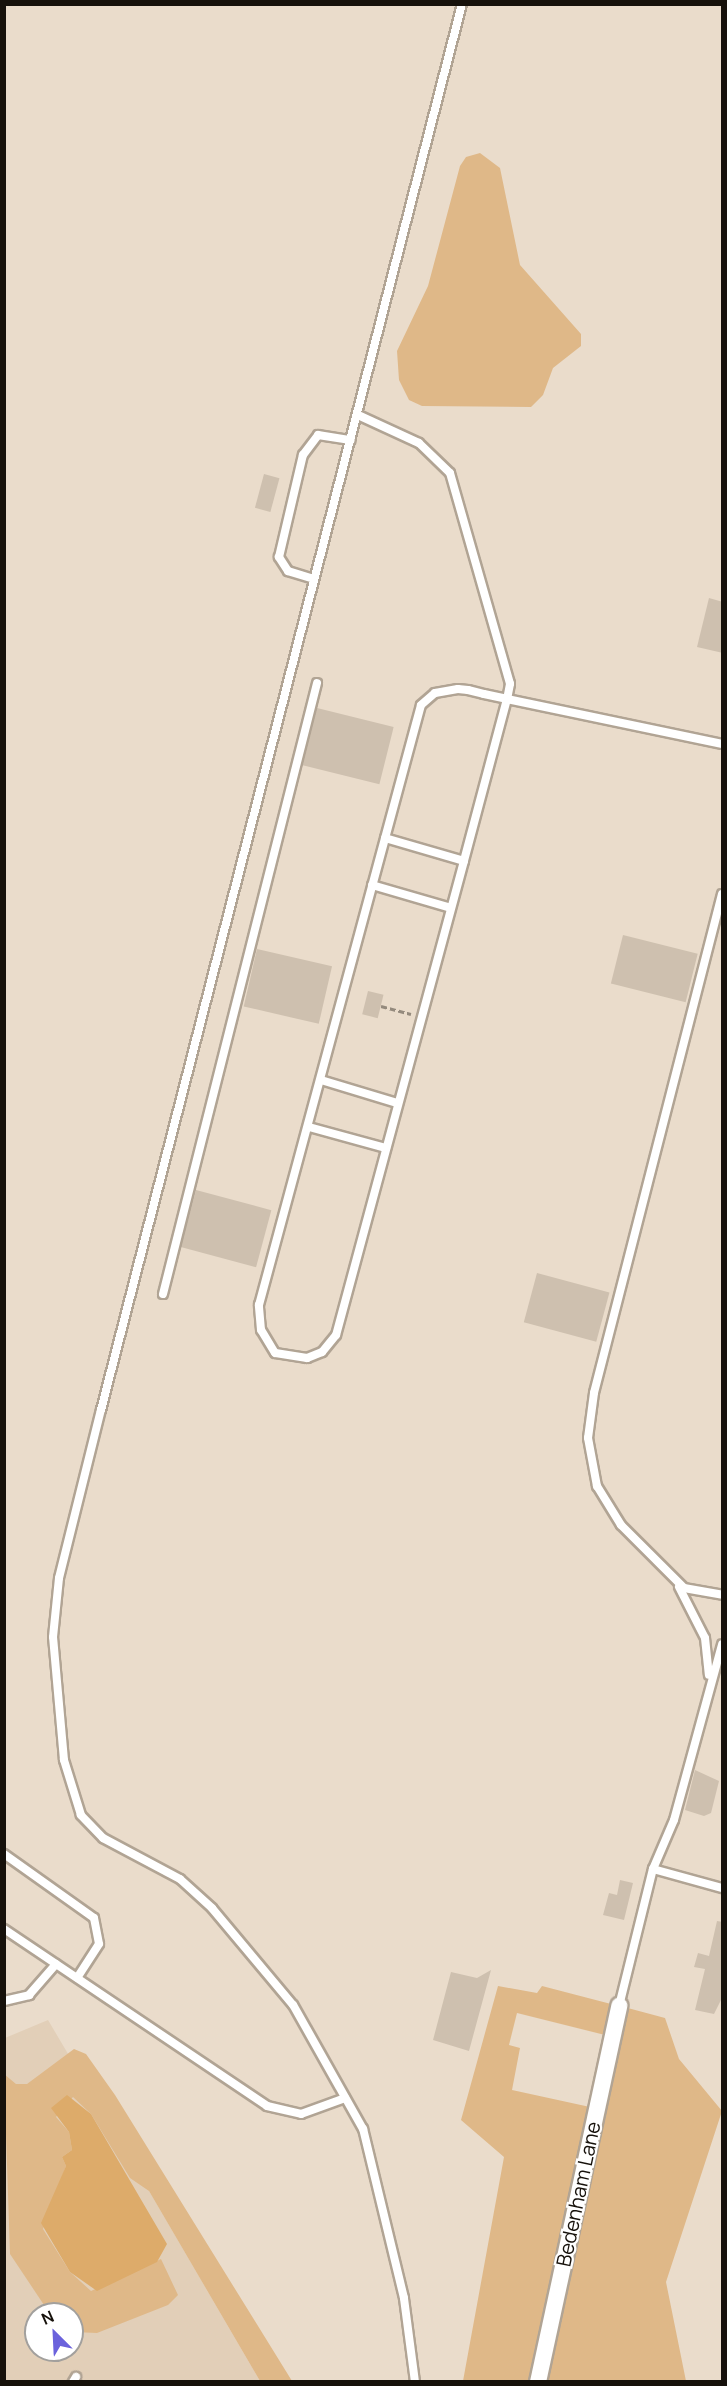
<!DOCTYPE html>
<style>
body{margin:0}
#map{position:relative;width:727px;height:2386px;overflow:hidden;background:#eadccb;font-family:Manrope,sans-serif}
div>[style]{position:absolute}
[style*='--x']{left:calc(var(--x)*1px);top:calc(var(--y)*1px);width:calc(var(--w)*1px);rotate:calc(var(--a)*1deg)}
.built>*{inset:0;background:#e2cfb8}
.green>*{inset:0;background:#dfb888}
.water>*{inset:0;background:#ddab6a}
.building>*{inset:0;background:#cec0af;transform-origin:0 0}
.path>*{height:3px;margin-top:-1.5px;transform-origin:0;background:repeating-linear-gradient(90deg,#948a7d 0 6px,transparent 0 9px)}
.roads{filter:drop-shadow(2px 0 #b1a494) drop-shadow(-2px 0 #b1a494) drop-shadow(0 2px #b1a494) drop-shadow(0 -2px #b1a494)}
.service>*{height:8px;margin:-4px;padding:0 4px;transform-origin:4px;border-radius:4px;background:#fff}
.minor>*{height:16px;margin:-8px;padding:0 8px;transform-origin:8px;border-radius:8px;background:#fff}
span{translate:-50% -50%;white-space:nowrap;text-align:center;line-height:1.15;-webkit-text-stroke:4.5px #fff;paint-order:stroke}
.street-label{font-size:20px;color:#16110b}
.frame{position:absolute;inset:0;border:6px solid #16110b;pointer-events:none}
.north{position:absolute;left:24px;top:2302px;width:60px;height:60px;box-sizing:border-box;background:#fff;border:2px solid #a2a09d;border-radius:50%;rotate:336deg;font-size:16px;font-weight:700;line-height:24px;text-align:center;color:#16110b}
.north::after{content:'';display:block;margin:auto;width:21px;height:27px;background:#6b62dc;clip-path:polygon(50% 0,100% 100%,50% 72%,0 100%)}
</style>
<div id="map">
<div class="built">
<div style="clip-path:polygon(evenodd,48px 2020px,155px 2201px,260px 2381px,5px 2382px,5px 2038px,48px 2020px,36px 2314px,72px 2314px,72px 2350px,36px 2350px,36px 2314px)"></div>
</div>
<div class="green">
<div style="clip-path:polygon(480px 153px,500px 168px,520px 265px,581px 334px,581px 346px,553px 368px,543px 395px,531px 407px,422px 406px,409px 400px,399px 380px,397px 351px,428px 286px,460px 166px,466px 157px)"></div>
<div style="clip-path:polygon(498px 1986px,537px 1993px,542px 1986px,611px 2004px,605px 2035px,517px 2013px,509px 2045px,520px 2048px,512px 2090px,590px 2107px,530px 2381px,463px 2381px,504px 2157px,461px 2120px)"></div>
<div style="clip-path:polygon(624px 2007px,665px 2018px,679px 2059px,722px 2111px,666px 2282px,686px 2381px,544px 2382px)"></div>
<div style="clip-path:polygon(74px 2049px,86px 2054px,115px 2095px,292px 2381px,260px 2381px,149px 2191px,130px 2178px,91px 2114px,73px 2097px,56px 2117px,69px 2132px,72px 2150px,62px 2157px,66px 2166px,43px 2229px,70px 2272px,91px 2291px,161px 2259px,178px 2295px,168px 2305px,97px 2333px,74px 2332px,72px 2314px,50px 2314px,10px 2254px,4px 2074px,16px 2084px,27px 2084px)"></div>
</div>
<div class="water">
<div style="clip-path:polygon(67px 2095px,91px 2114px,167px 2244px,157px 2262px,97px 2291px,70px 2272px,41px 2223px,66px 2166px,62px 2157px,72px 2150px,69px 2132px,51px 2108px)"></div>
</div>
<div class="building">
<div style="left:264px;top:474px;width:16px;height:35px;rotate:15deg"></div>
<div style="clip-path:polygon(709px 598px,723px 602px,723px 653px,697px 647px)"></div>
<div style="left:317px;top:708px;width:79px;height:59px;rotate:14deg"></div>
<div style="left:623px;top:935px;width:77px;height:50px;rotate:14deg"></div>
<div style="left:257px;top:949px;width:77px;height:59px;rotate:13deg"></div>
<div style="left:368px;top:991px;width:16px;height:24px;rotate:14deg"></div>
<div style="left:196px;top:1190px;width:78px;height:59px;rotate:15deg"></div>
<div style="left:537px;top:1273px;width:75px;height:51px;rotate:15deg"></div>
<div style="clip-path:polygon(695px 1770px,719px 1781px,711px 1813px,704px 1816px,685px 1810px)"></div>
<div style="clip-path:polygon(620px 1880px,633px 1883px,624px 1920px,603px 1915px,609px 1893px,617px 1895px)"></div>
<div style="clip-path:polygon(717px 1921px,723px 1922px,723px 1996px,714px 2014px,695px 2010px,705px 1969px,694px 1967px,698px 1953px,709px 1956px)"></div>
<div style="clip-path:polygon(491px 1970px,469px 2051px,433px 2040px,451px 1972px,477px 1978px)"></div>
</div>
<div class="path">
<div style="--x:381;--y:1006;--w:31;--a:15"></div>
</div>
<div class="roads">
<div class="service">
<div style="--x:358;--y:415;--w:67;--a:24.7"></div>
<div style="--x:419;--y:443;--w:43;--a:44.1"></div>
<div style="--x:450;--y:473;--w:219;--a:74.1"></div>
<div style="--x:510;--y:684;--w:15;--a:101"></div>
<div style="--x:507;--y:699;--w:168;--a:104.9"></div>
<div style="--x:464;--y:861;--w:491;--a:105.1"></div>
<div style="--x:336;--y:1335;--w:22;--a:129"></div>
<div style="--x:322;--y:1352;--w:16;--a:158"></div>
<div style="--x:307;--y:1358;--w:32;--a:-171"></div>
<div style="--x:275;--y:1353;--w:27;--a:-121"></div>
<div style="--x:261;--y:1330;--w:25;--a:-95"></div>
<div style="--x:259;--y:1305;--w:621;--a:-74.89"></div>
<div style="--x:421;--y:705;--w:18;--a:-41"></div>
<div style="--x:435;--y:693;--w:23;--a:-10"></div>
<div style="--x:458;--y:689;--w:10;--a:6"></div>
<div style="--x:468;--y:690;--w:16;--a:14"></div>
<div style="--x:484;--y:694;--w:24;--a:12"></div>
<div style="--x:507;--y:699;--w:220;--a:11.8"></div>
<div style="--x:314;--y:579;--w:27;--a:-163"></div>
<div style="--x:288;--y:571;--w:17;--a:-123"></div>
<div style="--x:279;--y:557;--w:105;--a:-76.8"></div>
<div style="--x:303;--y:455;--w:25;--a:-53"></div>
<div style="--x:318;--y:435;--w:33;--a:9"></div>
<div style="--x:385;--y:838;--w:82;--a:16.2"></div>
<div style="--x:372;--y:885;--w:82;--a:16.2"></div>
<div style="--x:722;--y:894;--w:515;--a:104.39"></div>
<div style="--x:594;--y:1393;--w:45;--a:97.6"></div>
<div style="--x:588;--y:1438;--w:49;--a:79.4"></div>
<div style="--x:597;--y:1486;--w:46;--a:58.4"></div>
<div style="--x:621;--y:1525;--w:89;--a:45"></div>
<div style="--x:684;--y:1588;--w:39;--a:10"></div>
<div style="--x:321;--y:1080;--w:79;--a:16.8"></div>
<div style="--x:309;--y:1127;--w:80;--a:15.3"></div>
<div style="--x:163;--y:1294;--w:630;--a:-75.85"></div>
<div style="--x:679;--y:1587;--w:57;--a:63"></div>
<div style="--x:705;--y:1638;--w:37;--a:84"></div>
<div style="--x:4;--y:1854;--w:110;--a:35.4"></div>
<div style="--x:94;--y:1918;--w:26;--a:79"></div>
<div style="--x:99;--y:1944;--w:40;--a:122.9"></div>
<div style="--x:653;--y:1869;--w:72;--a:15.4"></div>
<div style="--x:4;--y:1929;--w:317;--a:33.9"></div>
<div style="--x:267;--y:2106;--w:35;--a:13"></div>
<div style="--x:301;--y:2114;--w:47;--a:-20"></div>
<div style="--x:4;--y:2001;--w:26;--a:-13"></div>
<div style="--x:29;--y:1995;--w:41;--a:-48.9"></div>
<div style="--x:619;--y:2006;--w:141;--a:-76.1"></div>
<div style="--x:653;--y:1869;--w:53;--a:-66.8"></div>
<div style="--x:674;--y:1820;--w:182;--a:-74.7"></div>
<div style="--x:73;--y:2382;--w:6;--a:-59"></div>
<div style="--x:415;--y:2382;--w:85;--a:-97.5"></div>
<div style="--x:404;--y:2298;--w:174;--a:-103.6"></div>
<div style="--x:363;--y:2129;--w:142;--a:-119.4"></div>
<div style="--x:293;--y:2005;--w:126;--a:-129.9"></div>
<div style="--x:212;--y:1908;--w:43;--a:-137.8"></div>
<div style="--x:180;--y:1879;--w:87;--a:-152"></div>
<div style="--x:103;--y:1838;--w:32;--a:-134"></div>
<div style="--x:81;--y:1815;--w:58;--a:-107.2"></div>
<div style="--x:64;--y:1760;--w:123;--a:-95.1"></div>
<div style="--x:53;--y:1637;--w:59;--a:-84.2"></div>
<div style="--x:59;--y:1578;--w:173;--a:-76"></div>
<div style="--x:101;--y:1410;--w:1452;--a:-75.6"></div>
</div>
<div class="minor">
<div style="--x:538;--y:2382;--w:385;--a:-77.8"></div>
</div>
</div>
<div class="street-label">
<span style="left:578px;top:2194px;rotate:-78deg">Bedenham Lane</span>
</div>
<div class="frame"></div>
<div class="north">N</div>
</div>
